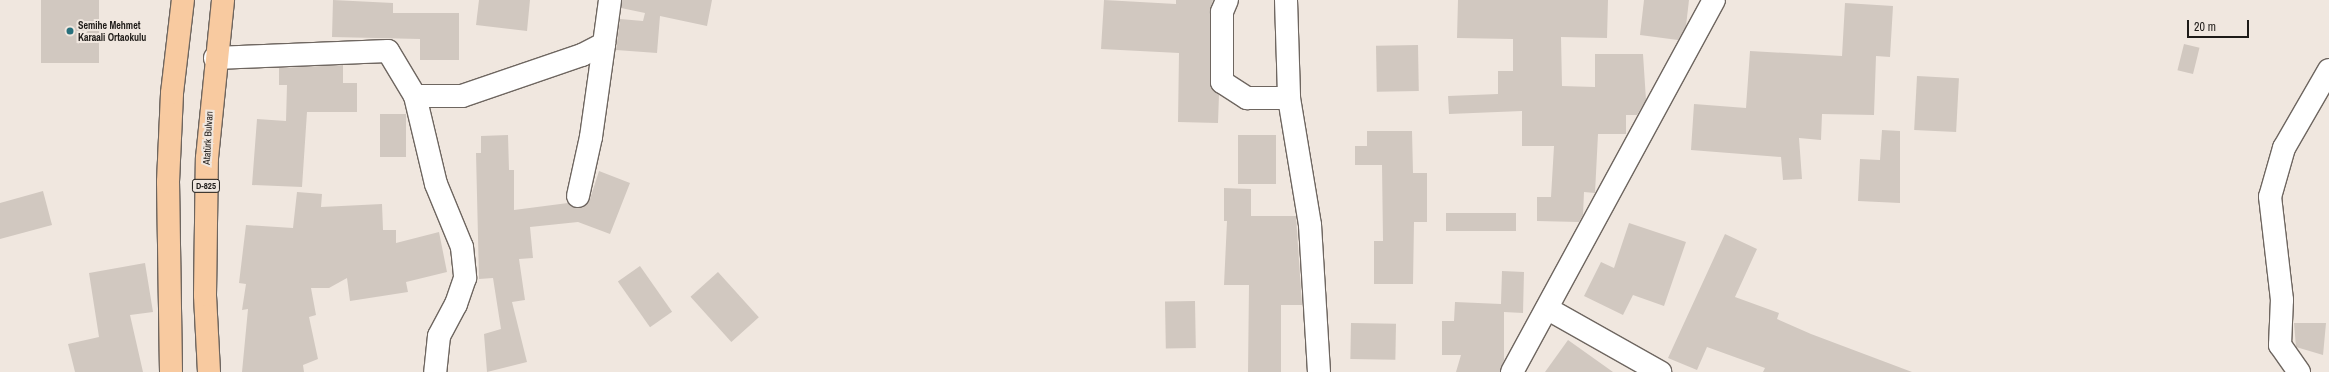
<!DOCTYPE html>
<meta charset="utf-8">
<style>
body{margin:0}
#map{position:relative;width:2329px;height:372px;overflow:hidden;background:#f0e7df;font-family:"Archivo Narrow",sans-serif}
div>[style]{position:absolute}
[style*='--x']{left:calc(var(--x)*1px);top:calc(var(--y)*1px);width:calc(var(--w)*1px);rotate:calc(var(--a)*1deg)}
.building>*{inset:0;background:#d1c8c0;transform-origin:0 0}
.roads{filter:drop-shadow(1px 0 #6e6660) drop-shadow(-1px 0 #6e6660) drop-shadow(0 1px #6e6660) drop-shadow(0 -1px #6e6660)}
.minor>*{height:22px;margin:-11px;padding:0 11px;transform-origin:11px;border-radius:11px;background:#fff}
.trunk>*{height:22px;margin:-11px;padding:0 11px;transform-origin:11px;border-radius:11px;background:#f8caa0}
.dots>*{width:11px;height:11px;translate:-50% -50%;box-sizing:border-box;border:2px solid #f0e7df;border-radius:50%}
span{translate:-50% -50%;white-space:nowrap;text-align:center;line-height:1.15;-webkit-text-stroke:4px #f0e7df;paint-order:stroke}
.shield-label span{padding:1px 3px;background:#f0e7df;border:1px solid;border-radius:3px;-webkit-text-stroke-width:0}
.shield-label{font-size:9px;color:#1e1b18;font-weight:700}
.poi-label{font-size:10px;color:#1e1b18;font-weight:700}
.left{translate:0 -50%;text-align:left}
.street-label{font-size:10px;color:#1e1b18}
.scale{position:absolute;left:2187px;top:20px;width:62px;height:18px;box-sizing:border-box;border:2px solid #1e1b18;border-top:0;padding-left:5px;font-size:12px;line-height:14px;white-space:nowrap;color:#1e1b18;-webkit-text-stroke:3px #f0e7df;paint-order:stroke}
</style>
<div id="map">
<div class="building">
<div style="left:41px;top:0;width:58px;height:63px"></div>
<div style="clip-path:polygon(333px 0,393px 3px,393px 13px,459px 13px,459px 60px,420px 60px,420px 39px,332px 37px)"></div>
<div style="clip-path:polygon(479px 0,530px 0,527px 31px,476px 25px)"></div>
<div style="clip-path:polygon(622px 0,712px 0,707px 26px,660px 16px,657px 53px,616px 50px,620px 19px,643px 21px,645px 13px,621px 8px)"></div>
<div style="clip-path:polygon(1104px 0,1176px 4px,1176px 0,1213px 0,1210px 12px,1210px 82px,1219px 95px,1218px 123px,1178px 122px,1179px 53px,1101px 49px)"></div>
<div style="clip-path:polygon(1458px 0,1608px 0,1607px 38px,1561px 37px,1562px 86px,1595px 87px,1595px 54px,1643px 54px,1646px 100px,1637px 115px,1626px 115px,1626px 134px,1598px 134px,1595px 193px,1584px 192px,1583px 215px,1579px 222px,1537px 221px,1537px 197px,1551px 197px,1554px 146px,1522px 146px,1522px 111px,1449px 114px,1448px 96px,1498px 94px,1498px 71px,1513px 71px,1513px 39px,1457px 38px)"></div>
<div style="clip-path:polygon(1644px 0,1689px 0,1686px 26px,1678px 40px,1640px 35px)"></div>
<div style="clip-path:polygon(1845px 3px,1893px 6px,1890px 57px,1876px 56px,1874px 115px,1822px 114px,1821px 140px,1799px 138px,1802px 179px,1783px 180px,1781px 157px,1691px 150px,1694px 104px,1746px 108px,1750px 51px,1842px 56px)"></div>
<div style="left:2184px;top:44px;width:16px;height:27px;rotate:14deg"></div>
<div style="left:1418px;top:45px;width:46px;height:42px;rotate:89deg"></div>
<div style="clip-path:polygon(343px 65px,343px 83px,357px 83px,357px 112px,307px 112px,302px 187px,252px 185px,257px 119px,286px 121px,287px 85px,279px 85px,279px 68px)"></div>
<div style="left:1917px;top:76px;width:42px;height:54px;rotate:3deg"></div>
<div style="left:380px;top:114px;width:26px;height:43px"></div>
<div style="clip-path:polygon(1882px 130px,1900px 131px,1900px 203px,1858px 201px,1860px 159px,1880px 160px)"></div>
<div style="clip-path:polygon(1367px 131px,1412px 131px,1413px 173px,1427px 173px,1427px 222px,1414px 222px,1413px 284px,1374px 284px,1374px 241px,1383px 241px,1382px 165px,1355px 165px,1355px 146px,1367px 146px)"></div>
<div style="clip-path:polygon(508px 135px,509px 170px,514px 170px,514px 210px,568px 203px,582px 208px,590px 199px,599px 171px,630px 183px,610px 234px,578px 222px,530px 227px,533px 258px,519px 259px,525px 300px,512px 302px,527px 362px,487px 372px,484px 334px,501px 329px,493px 278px,479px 279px,476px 153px,481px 153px,481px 136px)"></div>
<div style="left:1238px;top:135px;width:38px;height:49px"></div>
<div style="clip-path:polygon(1224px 188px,1251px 189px,1251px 216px,1296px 216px,1302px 305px,1281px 305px,1281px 372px,1248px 372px,1249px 285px,1224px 285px,1227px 221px,1224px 221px)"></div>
<div style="clip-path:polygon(43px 191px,52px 225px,0 239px,0 203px)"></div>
<div style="clip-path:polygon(297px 192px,322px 194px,321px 207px,382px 204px,383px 230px,396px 230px,396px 243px,439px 232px,447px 272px,406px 282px,408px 292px,350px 301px,347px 278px,329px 288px,311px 288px,316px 315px,309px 317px,318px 359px,303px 365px,304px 372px,242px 372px,248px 309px,242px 310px,246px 284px,239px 283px,246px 225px,293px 228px)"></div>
<div style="left:1446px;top:213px;width:70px;height:18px"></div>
<div style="clip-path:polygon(1629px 223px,1686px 242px,1664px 306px,1633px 295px,1623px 315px,1584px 296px,1601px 262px,1614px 268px)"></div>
<div style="clip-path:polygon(1725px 234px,1757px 249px,1735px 297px,1779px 313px,1777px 319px,1811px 334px,1912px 372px,1763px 372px,1765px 368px,1707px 347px,1697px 370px,1668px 358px)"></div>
<div style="clip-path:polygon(145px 263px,153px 312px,130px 315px,143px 372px,75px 372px,68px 344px,99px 337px,89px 273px)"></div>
<div style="left:640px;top:266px;width:56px;height:27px;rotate:55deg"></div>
<div style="clip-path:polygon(1502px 271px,1524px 272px,1523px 313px,1504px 312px,1504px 360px,1500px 372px,1456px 372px,1461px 355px,1442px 355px,1442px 321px,1454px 321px,1455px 302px,1501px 304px)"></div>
<div style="left:718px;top:272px;width:61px;height:37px;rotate:48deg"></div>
<div style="left:1195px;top:301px;width:47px;height:30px;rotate:89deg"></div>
<div style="left:1351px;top:323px;width:45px;height:36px;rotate:1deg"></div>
<div style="clip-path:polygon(2294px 323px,2326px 323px,2323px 355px,2296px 347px)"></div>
<div style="clip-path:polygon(1568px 340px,1613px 372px,1545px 372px)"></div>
</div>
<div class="roads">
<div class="minor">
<div style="--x:1227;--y:0;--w:13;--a:113"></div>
<div style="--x:1222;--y:12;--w:70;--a:90"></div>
<div style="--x:1222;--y:82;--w:30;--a:33"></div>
<div style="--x:1247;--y:98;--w:42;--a:0"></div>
<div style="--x:1286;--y:0;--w:98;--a:88.2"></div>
<div style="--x:1289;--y:98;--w:129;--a:80.6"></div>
<div style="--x:1310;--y:225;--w:147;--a:86.5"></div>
<div style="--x:215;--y:58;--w:173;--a:-2.3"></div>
<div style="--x:388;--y:51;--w:52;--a:59"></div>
<div style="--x:415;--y:96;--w:90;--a:76.6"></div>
<div style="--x:436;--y:184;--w:68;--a:67.6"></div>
<div style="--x:462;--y:247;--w:31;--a:84"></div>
<div style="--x:465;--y:278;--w:28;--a:109"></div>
<div style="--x:456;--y:304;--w:36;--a:118"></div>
<div style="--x:439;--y:336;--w:36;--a:96"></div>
<div style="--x:415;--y:96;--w:47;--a:0"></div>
<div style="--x:462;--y:96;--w:127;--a:-18.9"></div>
<div style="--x:582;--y:55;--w:25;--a:-27"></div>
<div style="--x:604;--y:44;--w:44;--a:-82.2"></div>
<div style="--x:578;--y:196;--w:60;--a:-77.6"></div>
<div style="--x:591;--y:137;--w:94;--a:-82"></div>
<div style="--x:1548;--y:309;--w:129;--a:29.4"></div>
<div style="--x:1512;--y:372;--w:423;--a:-61.5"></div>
<div style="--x:2299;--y:372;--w:33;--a:-125"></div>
<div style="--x:2280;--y:345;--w:45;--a:-87.5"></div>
<div style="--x:2282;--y:300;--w:104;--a:-96.6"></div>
<div style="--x:2270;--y:197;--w:51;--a:-74.1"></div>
<div style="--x:2284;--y:148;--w:90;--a:-60"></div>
</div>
<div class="trunk">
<div style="--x:171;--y:372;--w:190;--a:-90.9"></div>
<div style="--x:168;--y:182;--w:89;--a:-87.4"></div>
<div style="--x:172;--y:93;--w:94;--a:-83.3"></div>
<div style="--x:209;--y:372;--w:77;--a:-93"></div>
<div style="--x:205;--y:295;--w:137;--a:-89.2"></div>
<div style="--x:207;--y:158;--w:159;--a:-84.2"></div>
</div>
</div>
<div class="dots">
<div style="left:70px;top:31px;background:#28707c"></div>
</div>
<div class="shield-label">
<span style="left:206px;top:186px">D-825</span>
</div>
<div class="poi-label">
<span class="left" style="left:78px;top:31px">Semihe Mehmet<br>Karaali Ortaokulu</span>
</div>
<div class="street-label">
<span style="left:208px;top:138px;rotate:-87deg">Atatürk Bulvarı</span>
</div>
<div class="scale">20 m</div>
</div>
